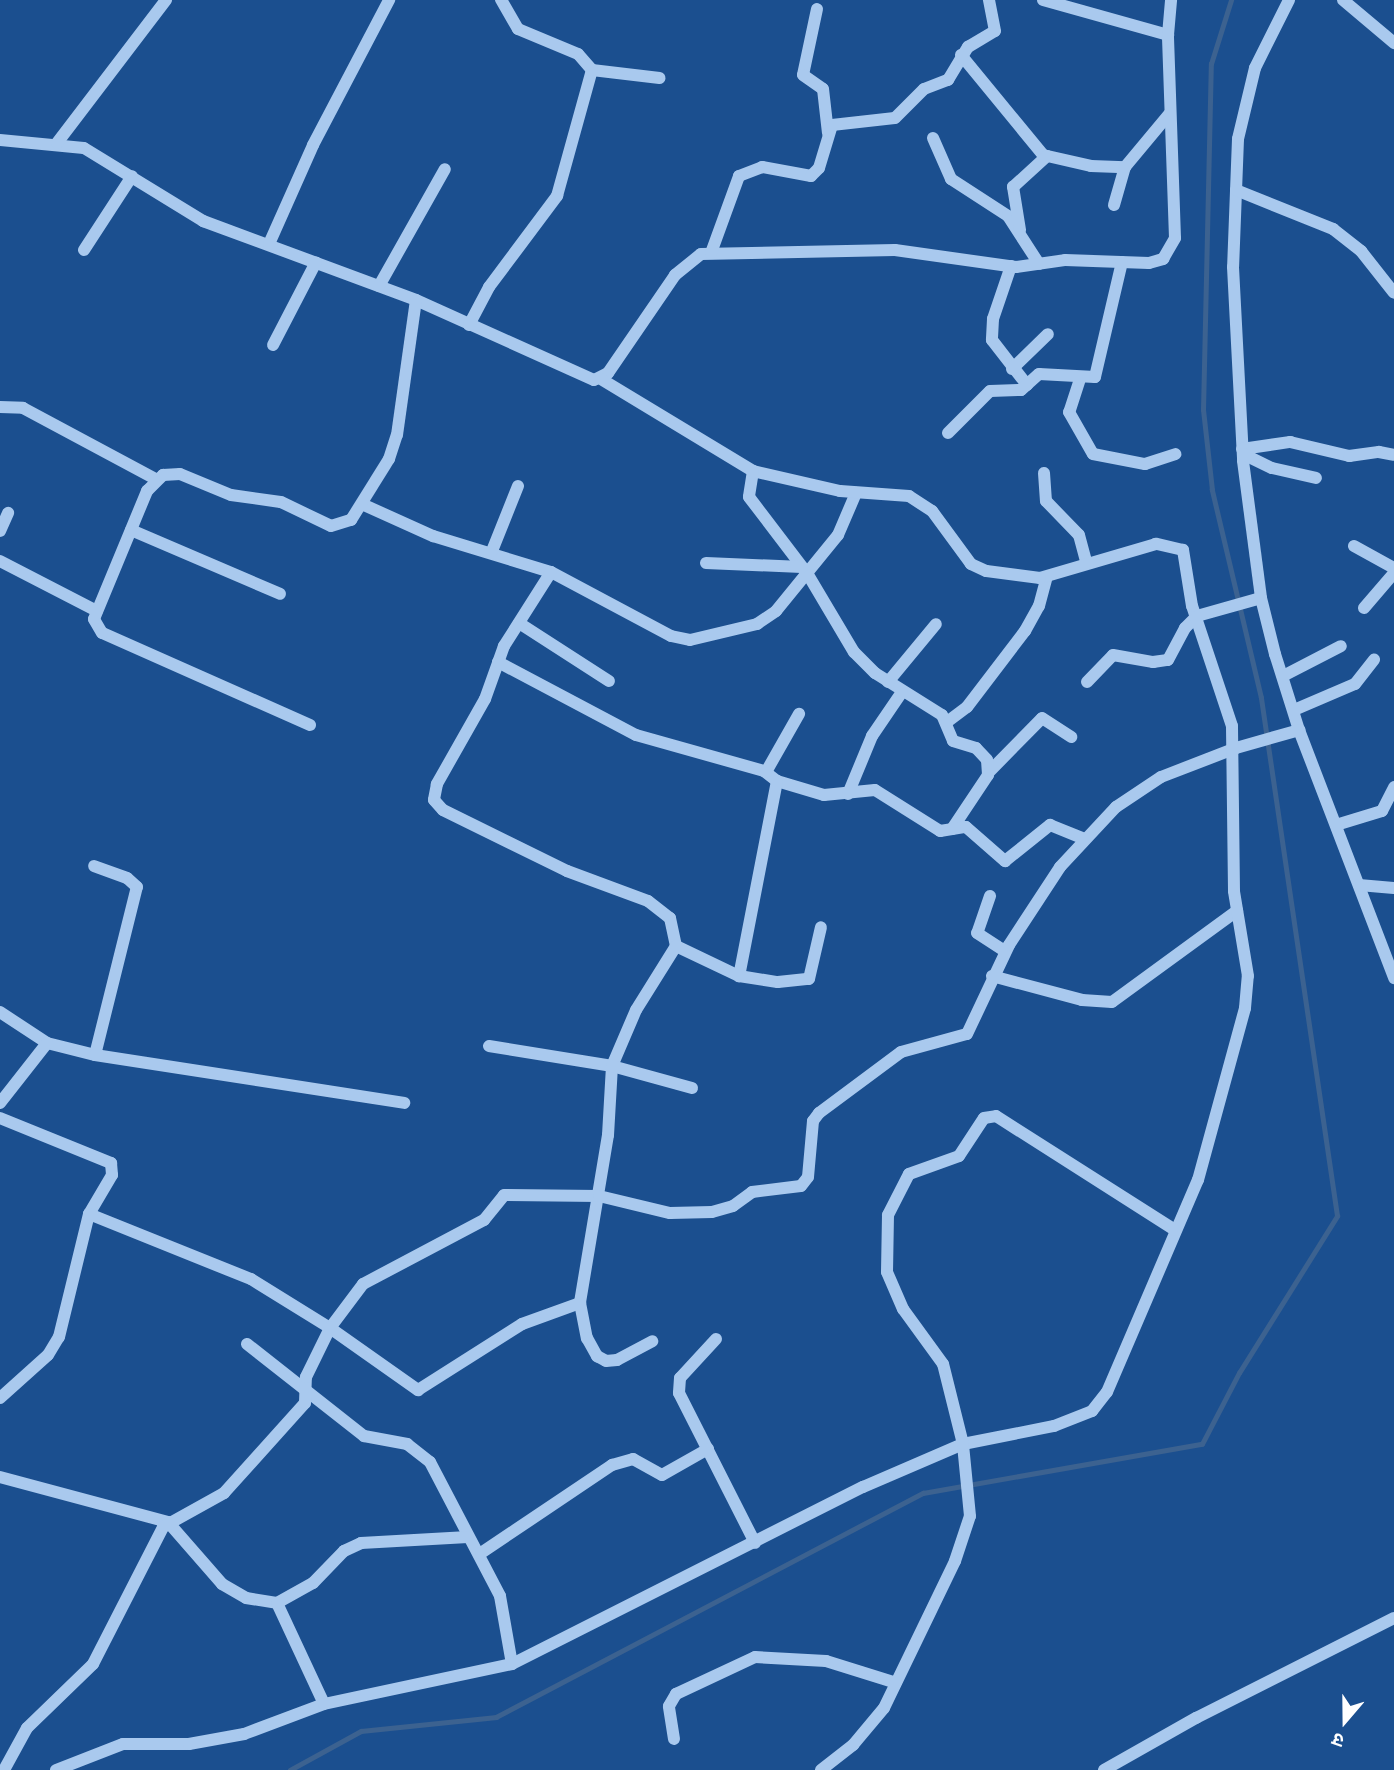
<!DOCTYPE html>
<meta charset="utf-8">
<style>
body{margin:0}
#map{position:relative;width:1394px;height:1770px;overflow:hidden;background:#1b4f8f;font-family:Mulish,"Noto Sans Devanagari",sans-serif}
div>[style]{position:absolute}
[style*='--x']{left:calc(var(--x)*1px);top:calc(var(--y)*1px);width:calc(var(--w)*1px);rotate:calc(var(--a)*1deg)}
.stream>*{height:4.5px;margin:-2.25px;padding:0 2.25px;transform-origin:2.25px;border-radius:2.25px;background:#3c6290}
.minor>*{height:12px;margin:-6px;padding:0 6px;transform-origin:6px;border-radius:6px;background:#a9c9ee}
span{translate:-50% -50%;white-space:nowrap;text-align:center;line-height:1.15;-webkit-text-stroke:7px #1b4f8f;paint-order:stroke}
.north{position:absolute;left:1310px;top:1686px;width:70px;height:70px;-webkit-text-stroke:5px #1b4f8f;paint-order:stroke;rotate:200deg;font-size:19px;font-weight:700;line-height:28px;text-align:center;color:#fff}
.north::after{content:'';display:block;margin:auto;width:24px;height:32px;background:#fff;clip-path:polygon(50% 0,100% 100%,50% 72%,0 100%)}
</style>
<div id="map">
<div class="stream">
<div style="--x:290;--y:1770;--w:81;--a:-28.8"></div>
<div style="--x:361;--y:1731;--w:136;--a:-5.9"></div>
<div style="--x:496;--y:1717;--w:482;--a:-27.7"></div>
<div style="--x:923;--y:1493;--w:283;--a:-10"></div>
<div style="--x:1202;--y:1444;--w:80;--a:-62.5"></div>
<div style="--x:1239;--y:1373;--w:185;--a:-58"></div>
<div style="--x:1337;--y:1216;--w:524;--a:-98.35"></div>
<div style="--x:1261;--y:698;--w:214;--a:-103.3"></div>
<div style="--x:1212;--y:490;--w:81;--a:-96.4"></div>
<div style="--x:1203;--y:410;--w:346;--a:-88.7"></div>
<div style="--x:1211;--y:64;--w:67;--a:-72.6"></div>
</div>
<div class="minor">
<div style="--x:1043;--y:0;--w:130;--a:15.6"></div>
<div style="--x:1289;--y:0;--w:76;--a:116.6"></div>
<div style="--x:1255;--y:68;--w:73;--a:103.5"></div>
<div style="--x:1238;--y:139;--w:128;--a:92.2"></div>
<div style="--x:1233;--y:267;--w:194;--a:87"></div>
<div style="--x:1243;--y:461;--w:138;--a:82.5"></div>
<div style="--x:1261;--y:598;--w:58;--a:76"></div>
<div style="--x:1275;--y:654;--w:80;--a:72.5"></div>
<div style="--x:1299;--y:730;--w:266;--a:69"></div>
<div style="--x:1343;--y:0;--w:67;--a:40.1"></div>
<div style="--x:817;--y:9;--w:67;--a:102"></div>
<div style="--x:803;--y:75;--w:24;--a:35"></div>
<div style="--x:823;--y:89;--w:44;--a:83.5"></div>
<div style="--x:961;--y:55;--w:129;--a:50.6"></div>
<div style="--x:1043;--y:155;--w:49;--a:12.9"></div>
<div style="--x:1091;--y:166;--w:34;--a:2"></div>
<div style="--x:592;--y:70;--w:68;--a:6.7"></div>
<div style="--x:933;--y:138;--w:45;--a:66.3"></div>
<div style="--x:951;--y:179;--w:68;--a:33"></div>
<div style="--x:1008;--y:216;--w:57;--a:57.1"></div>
<div style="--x:0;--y:140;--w:84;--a:5.4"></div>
<div style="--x:84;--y:148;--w:140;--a:31.5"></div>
<div style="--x:203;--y:221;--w:227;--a:20.3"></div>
<div style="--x:416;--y:300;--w:195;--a:24.2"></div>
<div style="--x:594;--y:380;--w:16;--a:-27"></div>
<div style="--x:608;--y:373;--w:119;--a:-55.6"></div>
<div style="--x:675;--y:275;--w:33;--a:-39"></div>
<div style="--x:701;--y:254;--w:194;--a:-1.2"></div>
<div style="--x:895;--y:250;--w:122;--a:8"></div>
<div style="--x:1016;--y:267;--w:49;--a:-8.1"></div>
<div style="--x:1065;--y:260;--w:84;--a:2"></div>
<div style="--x:1149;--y:263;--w:15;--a:-16"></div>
<div style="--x:1163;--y:259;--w:24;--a:-60"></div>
<div style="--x:1175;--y:238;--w:203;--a:-92"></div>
<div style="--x:1168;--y:35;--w:35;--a:-85"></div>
<div style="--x:57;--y:143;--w:180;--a:-52.7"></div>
<div style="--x:1236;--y:190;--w:105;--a:21.9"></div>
<div style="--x:1333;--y:229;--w:36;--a:38"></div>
<div style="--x:1361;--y:251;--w:53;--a:51.8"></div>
<div style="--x:1114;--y:205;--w:40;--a:-74"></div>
<div style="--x:1125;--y:167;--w:70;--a:-50.2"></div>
<div style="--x:1020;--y:230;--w:44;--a:-99.2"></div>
<div style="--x:1013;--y:187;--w:46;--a:-42.4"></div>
<div style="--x:269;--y:244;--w:108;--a:-66"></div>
<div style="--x:313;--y:145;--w:164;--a:-62.3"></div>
<div style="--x:84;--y:250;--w:88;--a:-57"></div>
<div style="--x:711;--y:253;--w:82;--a:-70"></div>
<div style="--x:739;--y:176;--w:25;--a:-21"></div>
<div style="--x:762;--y:167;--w:50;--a:10.4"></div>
<div style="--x:811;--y:176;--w:11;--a:-45"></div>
<div style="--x:819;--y:168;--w:45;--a:-73.2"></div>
<div style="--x:832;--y:125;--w:63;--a:-6.3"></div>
<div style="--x:895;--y:118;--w:41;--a:-45"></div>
<div style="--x:924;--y:89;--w:26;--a:-21"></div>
<div style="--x:948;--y:80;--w:39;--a:-59"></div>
<div style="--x:968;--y:47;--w:31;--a:-31"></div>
<div style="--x:995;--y:31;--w:32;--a:-101"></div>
<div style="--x:1011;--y:266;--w:56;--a:108.8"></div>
<div style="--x:993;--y:319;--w:21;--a:93"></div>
<div style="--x:992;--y:340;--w:57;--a:52.1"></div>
<div style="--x:379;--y:286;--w:134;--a:-60.6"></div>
<div style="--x:469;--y:325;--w:43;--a:-62.2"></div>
<div style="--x:489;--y:287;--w:114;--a:-53.2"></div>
<div style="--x:557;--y:196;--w:131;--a:-74.5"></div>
<div style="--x:592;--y:70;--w:21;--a:-131"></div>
<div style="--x:578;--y:54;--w:65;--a:-157.4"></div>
<div style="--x:518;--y:29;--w:34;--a:-120"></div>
<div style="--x:273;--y:345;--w:93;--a:-62.6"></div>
<div style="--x:1012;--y:369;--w:50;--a:-44.2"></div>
<div style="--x:1080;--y:379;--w:35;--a:108"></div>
<div style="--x:1069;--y:412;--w:48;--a:60.3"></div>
<div style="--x:1093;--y:454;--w:53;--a:10.9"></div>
<div style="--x:1145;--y:464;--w:32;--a:-18"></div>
<div style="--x:0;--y:407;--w:23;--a:2"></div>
<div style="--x:23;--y:408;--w:152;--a:28.2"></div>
<div style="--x:948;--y:433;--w:59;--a:-45"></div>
<div style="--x:990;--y:391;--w:31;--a:-2"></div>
<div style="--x:1021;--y:390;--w:24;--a:-42"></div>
<div style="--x:1039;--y:374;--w:56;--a:3.1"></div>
<div style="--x:1095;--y:377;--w:118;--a:-76.8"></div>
<div style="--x:1242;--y:449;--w:49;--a:-8.3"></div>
<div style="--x:1290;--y:442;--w:61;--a:13.3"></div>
<div style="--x:1349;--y:456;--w:30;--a:-8"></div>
<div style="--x:1379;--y:452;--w:15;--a:11"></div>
<div style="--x:1243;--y:454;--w:32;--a:26"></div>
<div style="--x:1272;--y:468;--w:45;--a:12.8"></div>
<div style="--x:753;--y:471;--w:26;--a:99"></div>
<div style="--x:749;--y:497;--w:96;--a:52.7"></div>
<div style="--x:807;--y:573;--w:92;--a:59.3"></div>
<div style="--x:854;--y:652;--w:30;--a:45"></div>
<div style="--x:875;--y:673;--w:79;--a:32.1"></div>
<div style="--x:942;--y:715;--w:28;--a:67"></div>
<div style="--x:953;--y:741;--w:24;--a:17"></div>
<div style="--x:976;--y:748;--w:16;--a:47"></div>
<div style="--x:987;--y:760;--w:15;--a:86"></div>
<div style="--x:988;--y:775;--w:65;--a:123.7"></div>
<div style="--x:1044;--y:473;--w:28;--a:86"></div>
<div style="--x:1046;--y:501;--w:47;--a:45.9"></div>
<div style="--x:1079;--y:535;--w:28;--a:75"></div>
<div style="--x:364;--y:505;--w:76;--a:24.2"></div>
<div style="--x:433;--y:536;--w:123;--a:17"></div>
<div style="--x:551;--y:572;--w:136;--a:28.1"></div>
<div style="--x:671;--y:636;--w:19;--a:12"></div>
<div style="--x:690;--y:640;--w:69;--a:-13.4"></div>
<div style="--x:757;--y:624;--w:23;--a:-34"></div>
<div style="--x:776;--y:611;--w:98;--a:-50.8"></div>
<div style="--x:838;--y:535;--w:46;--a:-66.8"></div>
<div style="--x:131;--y:530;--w:162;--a:23.2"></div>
<div style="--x:0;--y:531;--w:20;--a:-66"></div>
<div style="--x:1354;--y:546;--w:46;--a:28.8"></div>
<div style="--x:492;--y:551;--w:70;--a:-68.2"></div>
<div style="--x:0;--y:561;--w:109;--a:27.3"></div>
<div style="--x:706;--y:563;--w:96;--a:2.4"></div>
<div style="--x:551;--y:572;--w:88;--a:122.4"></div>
<div style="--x:504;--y:646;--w:56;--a:109.7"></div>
<div style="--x:485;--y:699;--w:98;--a:119.5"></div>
<div style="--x:437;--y:784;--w:16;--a:101"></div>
<div style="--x:434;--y:800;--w:13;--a:48"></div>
<div style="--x:443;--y:810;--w:138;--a:26.2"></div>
<div style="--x:567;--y:871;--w:86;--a:20.3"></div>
<div style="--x:648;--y:901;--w:28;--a:38"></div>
<div style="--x:670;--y:918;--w:29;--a:78"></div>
<div style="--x:676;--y:946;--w:75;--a:122"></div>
<div style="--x:636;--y:1010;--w:61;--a:113.2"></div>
<div style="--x:612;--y:1066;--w:69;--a:93.3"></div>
<div style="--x:608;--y:1135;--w:170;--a:99.5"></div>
<div style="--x:580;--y:1303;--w:36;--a:79"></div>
<div style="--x:587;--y:1338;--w:21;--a:61"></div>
<div style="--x:597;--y:1356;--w:10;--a:29"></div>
<div style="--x:606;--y:1361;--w:11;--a:-5"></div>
<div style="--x:617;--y:1360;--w:40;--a:-28"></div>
<div style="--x:1364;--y:608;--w:46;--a:-49.4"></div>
<div style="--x:519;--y:623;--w:107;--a:32.8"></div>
<div style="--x:498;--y:662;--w:156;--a:27.9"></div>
<div style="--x:636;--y:735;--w:133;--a:15.7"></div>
<div style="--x:764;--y:771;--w:16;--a:38"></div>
<div style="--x:777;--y:781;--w:49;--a:16.6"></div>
<div style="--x:824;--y:795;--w:51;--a:-5.6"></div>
<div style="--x:875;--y:790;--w:77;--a:32.2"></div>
<div style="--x:940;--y:831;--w:26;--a:-9"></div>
<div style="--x:966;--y:827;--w:52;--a:41.1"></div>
<div style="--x:1005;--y:861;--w:58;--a:-38.7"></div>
<div style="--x:1050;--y:825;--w:37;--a:22"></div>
<div style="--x:1283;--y:676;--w:65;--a:-27.3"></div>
<div style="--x:888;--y:682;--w:75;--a:-50.4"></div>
<div style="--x:1087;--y:682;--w:37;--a:-46"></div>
<div style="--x:1113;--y:655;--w:41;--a:9.9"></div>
<div style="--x:1153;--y:662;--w:15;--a:-8"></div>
<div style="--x:1168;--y:660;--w:36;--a:-62"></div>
<div style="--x:1185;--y:628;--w:17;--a:-45"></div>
<div style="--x:1197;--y:616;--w:66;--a:-15.7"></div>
<div style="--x:1294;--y:710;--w:66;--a:-23.1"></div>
<div style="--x:1355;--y:684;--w:31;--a:-52"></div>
<div style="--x:947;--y:722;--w:25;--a:-37"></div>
<div style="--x:967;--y:707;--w:96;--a:-52.7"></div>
<div style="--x:1025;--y:631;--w:29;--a:-61"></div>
<div style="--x:1039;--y:606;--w:30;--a:-75"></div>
<div style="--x:310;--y:725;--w:227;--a:-156.1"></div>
<div style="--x:102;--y:633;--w:16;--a:-120"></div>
<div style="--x:94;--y:619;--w:139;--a:-67.5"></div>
<div style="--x:147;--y:491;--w:23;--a:-45"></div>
<div style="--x:163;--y:475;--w:17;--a:-3"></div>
<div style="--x:180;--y:474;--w:55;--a:22.4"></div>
<div style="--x:231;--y:495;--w:50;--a:8"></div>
<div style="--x:281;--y:502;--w:55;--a:25.6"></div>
<div style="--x:331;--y:526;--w:21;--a:-17"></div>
<div style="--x:351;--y:520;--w:72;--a:-58.1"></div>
<div style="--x:389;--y:459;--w:25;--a:-72"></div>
<div style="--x:397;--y:435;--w:136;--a:-82"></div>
<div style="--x:990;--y:771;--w:74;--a:-45.5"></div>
<div style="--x:1042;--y:718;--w:35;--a:33"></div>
<div style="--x:766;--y:772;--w:67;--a:-60.4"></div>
<div style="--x:777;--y:781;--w:199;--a:101"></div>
<div style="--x:739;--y:976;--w:39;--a:9"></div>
<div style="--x:778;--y:982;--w:31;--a:-6"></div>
<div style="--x:809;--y:979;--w:53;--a:-77"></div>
<div style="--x:848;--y:794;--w:63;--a:-67.5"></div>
<div style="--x:872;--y:736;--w:53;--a:-55.7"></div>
<div style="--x:1336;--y:825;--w:48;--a:-16.9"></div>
<div style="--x:1382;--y:811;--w:27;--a:-63"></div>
<div style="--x:1359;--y:885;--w:35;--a:5"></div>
<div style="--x:990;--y:896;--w:39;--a:109"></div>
<div style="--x:977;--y:933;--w:33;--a:33"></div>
<div style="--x:676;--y:946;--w:70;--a:25.5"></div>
<div style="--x:992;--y:976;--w:93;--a:14.9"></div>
<div style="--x:1082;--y:1000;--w:30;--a:4"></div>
<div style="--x:1112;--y:1002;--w:155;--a:-36.1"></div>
<div style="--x:0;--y:1012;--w:56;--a:33.4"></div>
<div style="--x:47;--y:1043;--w:49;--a:14"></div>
<div style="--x:95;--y:1055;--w:173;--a:-76"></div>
<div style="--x:137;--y:887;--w:13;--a:-138"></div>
<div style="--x:127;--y:878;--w:35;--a:-160"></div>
<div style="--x:489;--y:1046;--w:125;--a:9.2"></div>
<div style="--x:612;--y:1066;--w:83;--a:15.4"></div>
<div style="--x:95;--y:1055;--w:313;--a:8.8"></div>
<div style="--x:0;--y:1103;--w:76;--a:-51.9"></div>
<div style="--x:0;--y:1118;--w:120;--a:22.1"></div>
<div style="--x:111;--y:1163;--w:12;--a:85"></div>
<div style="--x:112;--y:1175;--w:45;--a:120.5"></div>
<div style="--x:716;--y:1339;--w:53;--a:132.7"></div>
<div style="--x:680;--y:1378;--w:15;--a:94"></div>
<div style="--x:679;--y:1393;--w:168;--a:63.1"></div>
<div style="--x:247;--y:1344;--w:149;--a:38.2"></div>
<div style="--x:364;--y:1436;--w:44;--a:10.5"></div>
<div style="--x:407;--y:1444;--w:29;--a:38"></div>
<div style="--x:430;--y:1462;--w:151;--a:62.4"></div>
<div style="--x:500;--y:1596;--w:69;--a:80"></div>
<div style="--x:0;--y:1398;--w:64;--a:-41.9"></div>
<div style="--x:48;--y:1355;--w:21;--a:-59"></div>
<div style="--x:59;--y:1337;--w:127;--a:-76.3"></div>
<div style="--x:89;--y:1214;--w:175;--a:21.9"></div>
<div style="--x:251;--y:1279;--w:93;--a:31.8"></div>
<div style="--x:330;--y:1328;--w:55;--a:-53.1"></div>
<div style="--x:363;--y:1284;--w:137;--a:-27.9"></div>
<div style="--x:484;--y:1220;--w:32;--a:-51"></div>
<div style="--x:504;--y:1195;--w:95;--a:0.6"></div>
<div style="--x:599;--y:1196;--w:73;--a:13.5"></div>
<div style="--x:670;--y:1213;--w:42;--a:-1.4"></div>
<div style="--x:712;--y:1212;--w:22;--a:-16"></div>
<div style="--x:733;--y:1206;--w:24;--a:-36"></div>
<div style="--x:752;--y:1192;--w:49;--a:-7"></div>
<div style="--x:801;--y:1186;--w:11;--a:-52"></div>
<div style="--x:808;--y:1177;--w:56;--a:-84.9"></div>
<div style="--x:813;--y:1121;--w:10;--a:-53"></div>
<div style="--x:819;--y:1113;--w:102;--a:-36.6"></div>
<div style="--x:901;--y:1052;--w:68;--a:-15.3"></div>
<div style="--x:967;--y:1034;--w:98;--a:-64.7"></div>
<div style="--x:1009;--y:945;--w:93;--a:-56.8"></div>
<div style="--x:1060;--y:867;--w:82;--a:-47"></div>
<div style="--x:1116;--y:807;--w:54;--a:-33.7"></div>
<div style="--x:1161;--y:777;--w:80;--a:-21.1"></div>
<div style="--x:1236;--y:748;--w:66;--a:-15.9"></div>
<div style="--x:0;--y:1477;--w:174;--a:15"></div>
<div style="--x:168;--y:1522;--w:82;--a:48.9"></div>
<div style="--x:222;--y:1584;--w:28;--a:30"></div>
<div style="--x:246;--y:1598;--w:31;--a:9"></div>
<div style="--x:277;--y:1603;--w:111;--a:65"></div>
<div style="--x:481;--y:1553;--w:158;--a:-33.9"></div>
<div style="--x:612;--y:1465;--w:22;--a:-16"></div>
<div style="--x:633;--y:1459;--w:33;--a:29"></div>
<div style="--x:662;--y:1475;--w:53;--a:-29.5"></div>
<div style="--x:277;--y:1603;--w:41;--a:-29.1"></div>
<div style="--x:313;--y:1583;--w:45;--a:-45.9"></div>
<div style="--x:344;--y:1551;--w:19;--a:-25"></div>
<div style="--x:361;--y:1543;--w:107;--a:-3.2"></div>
<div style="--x:674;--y:1739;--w:33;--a:-99"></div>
<div style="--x:669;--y:1706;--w:14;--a:-60"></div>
<div style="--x:676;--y:1694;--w:87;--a:-25.1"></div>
<div style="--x:755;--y:1657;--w:71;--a:3.2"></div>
<div style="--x:826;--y:1661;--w:73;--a:17.4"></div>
<div style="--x:4;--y:1770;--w:48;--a:-61.3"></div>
<div style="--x:27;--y:1728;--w:92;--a:-44.1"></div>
<div style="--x:93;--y:1664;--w:154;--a:-62.9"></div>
<div style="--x:163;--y:1527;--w:70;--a:-29.1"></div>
<div style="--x:224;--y:1493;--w:121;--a:-48"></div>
<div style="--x:305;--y:1403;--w:26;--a:-88"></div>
<div style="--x:306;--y:1377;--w:55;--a:-63.9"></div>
<div style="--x:330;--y:1328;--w:108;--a:35.2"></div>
<div style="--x:418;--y:1390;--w:123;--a:-32.4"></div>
<div style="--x:522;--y:1324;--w:62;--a:-19.9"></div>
<div style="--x:56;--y:1770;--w:72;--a:-21.2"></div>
<div style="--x:123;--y:1744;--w:66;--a:0"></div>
<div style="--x:189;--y:1744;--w:56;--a:-10.3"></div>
<div style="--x:244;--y:1734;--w:85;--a:-20.6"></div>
<div style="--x:324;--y:1704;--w:192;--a:-12"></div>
<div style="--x:512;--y:1664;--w:393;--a:-26.8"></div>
<div style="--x:863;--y:1487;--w:109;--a:-23.3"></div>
<div style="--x:963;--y:1444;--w:93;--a:-11.2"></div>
<div style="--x:1054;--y:1426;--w:41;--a:-21.5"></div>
<div style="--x:1092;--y:1411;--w:24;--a:-52"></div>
<div style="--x:1107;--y:1392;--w:231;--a:-66.8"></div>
<div style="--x:1198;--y:1180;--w:178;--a:-74.7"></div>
<div style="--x:1245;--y:1008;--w:32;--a:-85"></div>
<div style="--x:1248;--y:976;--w:86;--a:-99.4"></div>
<div style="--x:1234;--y:891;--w:165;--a:-90.7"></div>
<div style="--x:1232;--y:726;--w:126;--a:-108.4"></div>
<div style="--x:1192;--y:606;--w:57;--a:-99.1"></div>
<div style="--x:1183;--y:550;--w:28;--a:-167"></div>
<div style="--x:1156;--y:544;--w:121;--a:163.7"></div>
<div style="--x:1040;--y:578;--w:54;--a:-172.6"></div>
<div style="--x:986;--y:571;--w:17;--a:-155"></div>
<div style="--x:971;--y:564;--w:66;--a:-126.3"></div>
<div style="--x:932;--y:511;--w:27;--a:-147"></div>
<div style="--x:909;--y:496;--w:69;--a:-175.9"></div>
<div style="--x:840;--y:491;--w:89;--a:-167.1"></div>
<div style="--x:753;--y:471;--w:178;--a:-148.8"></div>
<div style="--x:821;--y:1770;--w:41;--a:-38"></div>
<div style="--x:853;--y:1745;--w:48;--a:-50"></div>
<div style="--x:884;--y:1708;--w:163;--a:-64.2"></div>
<div style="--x:955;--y:1561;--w:47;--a:-71.6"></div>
<div style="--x:970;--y:1516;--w:72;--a:-95.6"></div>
<div style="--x:963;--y:1444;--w:82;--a:-104"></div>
<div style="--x:943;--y:1364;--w:68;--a:-126"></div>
<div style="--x:903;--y:1309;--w:40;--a:-113.4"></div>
<div style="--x:887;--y:1272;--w:57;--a:-89"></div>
<div style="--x:888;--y:1215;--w:46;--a:-62.9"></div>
<div style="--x:909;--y:1174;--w:53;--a:-19.8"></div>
<div style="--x:959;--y:1156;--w:45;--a:-56.7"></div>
<div style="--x:984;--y:1118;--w:12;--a:-9"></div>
<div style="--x:996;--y:1116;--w:212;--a:32.5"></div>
<div style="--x:1104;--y:1770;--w:106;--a:-29.5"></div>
<div style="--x:1196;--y:1718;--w:222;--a:-26.8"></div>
</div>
<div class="north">उ</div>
</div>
